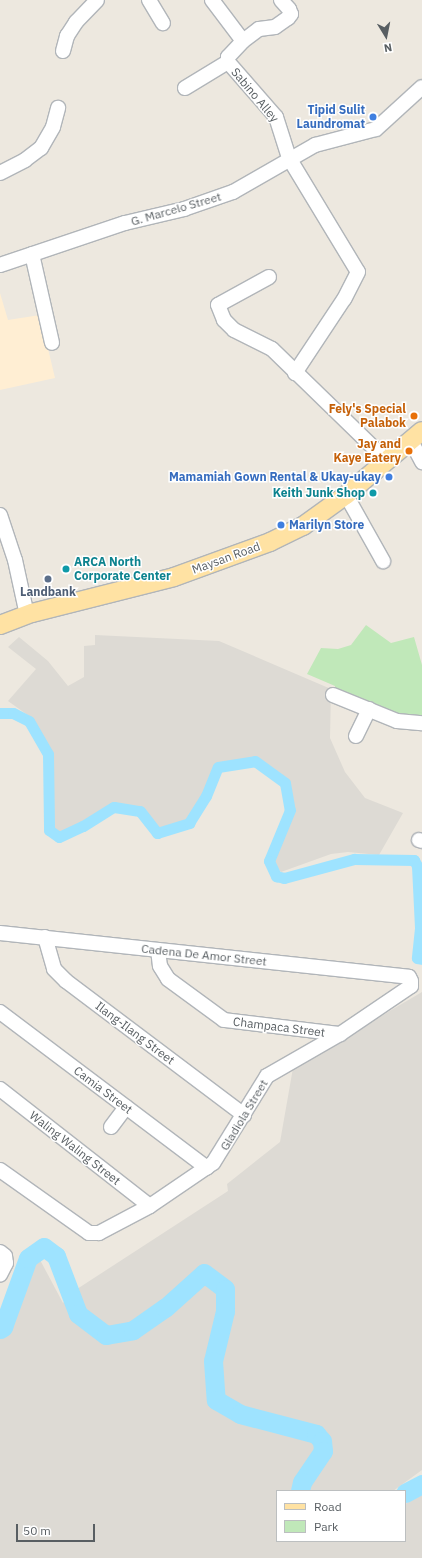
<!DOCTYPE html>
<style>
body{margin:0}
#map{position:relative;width:422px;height:1558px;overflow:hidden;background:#ede8df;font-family:"IBM Plex Sans",sans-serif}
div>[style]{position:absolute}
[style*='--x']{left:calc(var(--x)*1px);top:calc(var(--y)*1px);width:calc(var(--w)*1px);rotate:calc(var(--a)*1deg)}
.commercial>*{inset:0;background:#ffeed3}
.industrial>*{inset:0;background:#dddad4}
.green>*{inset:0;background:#c0e8b9}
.canal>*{height:11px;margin:-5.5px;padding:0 5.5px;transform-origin:5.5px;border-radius:5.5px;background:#9ee3ff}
.river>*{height:19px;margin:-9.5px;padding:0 9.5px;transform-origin:9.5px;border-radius:9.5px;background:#9ee3ff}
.roads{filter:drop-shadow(1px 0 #b1b5b9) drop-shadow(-1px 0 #b1b5b9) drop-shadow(0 1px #b1b5b9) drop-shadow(0 -1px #b1b5b9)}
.minor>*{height:14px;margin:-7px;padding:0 7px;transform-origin:7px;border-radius:7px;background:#fff}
.major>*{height:18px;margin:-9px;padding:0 9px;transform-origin:9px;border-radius:9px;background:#ffe2a3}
.dots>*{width:11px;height:11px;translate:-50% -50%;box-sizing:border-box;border:2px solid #fff;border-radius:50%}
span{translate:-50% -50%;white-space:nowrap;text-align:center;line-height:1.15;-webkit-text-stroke:3px #fff;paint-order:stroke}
.street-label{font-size:12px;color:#585e62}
.shop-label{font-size:12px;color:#366cbe;font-weight:700}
.right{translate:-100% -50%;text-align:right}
.left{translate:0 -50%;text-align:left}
.food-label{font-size:12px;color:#c56008;font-weight:700}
.culture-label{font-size:12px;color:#0d838f;font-weight:700}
.service-label{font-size:12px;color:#4e5e75;font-weight:700}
.legend{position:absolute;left:276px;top:1490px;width:130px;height:52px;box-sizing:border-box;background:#fff;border:1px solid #bcbfc0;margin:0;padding:5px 7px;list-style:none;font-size:12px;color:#585e62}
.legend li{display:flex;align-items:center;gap:8px;height:20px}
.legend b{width:20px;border:1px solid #bcbfc0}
.north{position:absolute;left:366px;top:16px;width:40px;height:40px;-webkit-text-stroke:3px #fff;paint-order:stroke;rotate:170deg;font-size:11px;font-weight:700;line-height:16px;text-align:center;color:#585e62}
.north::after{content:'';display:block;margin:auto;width:14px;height:18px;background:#585e62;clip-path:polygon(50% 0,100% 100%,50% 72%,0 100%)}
.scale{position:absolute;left:16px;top:1524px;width:79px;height:18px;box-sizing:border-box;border:2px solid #585e62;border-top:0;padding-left:5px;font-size:12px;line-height:14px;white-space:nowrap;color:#585e62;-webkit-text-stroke:3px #fff;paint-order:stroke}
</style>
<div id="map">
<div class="commercial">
<div style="clip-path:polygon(0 293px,8px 320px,40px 315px,55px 378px,0 390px)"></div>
</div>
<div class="industrial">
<div style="clip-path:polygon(95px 635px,219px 641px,331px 689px,330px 738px,345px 772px,365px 798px,403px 813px,379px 855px,348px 852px,331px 854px,281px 872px,272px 861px,294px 810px,287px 782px,254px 758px,216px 764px,203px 795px,187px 821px,159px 830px,142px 808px,113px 806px,83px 824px,60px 834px,51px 829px,54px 755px,29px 716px,8px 701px,36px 669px,8px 647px,19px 637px,48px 661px,68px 686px,84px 677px,84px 646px,95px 645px)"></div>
<div style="clip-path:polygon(422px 992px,422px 1470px,393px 1491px,277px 1491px,277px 1541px,405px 1541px,405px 1504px,422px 1495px,422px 1558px,0 1558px,0 1335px,7px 1330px,39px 1258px,63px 1303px,74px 1291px,228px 1191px,227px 1184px,280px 1142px,293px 1068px)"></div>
</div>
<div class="green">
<div style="clip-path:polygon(366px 625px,391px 643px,414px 637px,422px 665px,422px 720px,399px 718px,335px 692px,335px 686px,307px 674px,321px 648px,338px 649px,351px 645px)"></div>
</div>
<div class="canal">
<div style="--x:0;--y:713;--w:13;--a:0"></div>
<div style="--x:13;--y:713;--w:18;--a:27"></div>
<div style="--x:29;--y:721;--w:38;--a:60"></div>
<div style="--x:48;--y:754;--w:76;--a:89.2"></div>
<div style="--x:49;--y:830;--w:12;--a:35"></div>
<div style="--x:59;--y:837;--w:26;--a:-25"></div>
<div style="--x:83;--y:826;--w:36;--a:-32"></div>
<div style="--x:114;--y:807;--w:26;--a:9"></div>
<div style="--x:140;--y:811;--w:28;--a:52"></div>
<div style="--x:157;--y:833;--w:34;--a:-17"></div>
<div style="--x:189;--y:823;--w:32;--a:-58"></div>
<div style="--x:206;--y:796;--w:31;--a:-68"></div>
<div style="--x:218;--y:767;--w:37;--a:-9"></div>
<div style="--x:255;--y:761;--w:37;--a:36"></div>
<div style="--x:285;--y:783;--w:27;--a:80"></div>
<div style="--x:290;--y:810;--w:55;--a:112.4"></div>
<div style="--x:269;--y:861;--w:17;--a:65"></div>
<div style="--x:276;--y:876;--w:8;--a:14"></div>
<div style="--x:284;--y:878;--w:73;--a:-15.2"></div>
<div style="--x:354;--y:859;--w:60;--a:1"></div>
<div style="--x:414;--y:860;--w:7;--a:63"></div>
<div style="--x:417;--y:866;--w:62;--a:87.2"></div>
<div style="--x:420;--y:928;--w:30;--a:96"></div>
<div style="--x:417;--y:958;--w:5;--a:11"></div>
</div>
<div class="river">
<div style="--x:0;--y:1329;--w:4;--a:-34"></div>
<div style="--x:3;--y:1327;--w:73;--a:-70.1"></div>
<div style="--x:28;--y:1258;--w:19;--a:-35"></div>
<div style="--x:44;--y:1247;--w:15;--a:37"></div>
<div style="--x:56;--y:1256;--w:62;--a:69.2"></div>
<div style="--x:78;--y:1314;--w:35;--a:37"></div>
<div style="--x:106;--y:1335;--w:27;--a:-10"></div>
<div style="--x:133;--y:1330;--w:39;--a:-35"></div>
<div style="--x:165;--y:1308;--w:52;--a:-41.9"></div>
<div style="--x:204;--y:1273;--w:26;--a:37"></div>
<div style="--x:225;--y:1289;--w:22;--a:90"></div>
<div style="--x:225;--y:1311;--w:51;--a:103.5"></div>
<div style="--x:213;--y:1361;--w:39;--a:86"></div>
<div style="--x:216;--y:1400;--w:28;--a:30"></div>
<div style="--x:240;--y:1414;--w:79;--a:14.7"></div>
<div style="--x:316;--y:1434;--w:9;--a:49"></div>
<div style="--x:322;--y:1441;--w:10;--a:84"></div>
<div style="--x:323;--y:1451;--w:37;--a:124"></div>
<div style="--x:302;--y:1482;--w:9;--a:103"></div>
<div style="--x:405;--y:1493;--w:19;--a:-28"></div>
</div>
<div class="roads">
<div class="minor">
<div style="--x:149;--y:0;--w:27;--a:59"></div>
<div style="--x:212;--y:0;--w:51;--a:52.9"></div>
<div style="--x:243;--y:41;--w:22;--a:133"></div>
<div style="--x:228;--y:57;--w:5;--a:90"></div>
<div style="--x:243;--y:41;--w:20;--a:-37"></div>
<div style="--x:259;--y:29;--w:16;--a:-7"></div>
<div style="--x:275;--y:27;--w:16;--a:-35"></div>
<div style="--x:288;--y:18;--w:5;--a:-53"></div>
<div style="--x:291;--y:14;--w:5;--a:-112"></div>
<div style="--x:289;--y:9;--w:12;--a:-132"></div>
<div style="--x:63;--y:51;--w:16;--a:-75"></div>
<div style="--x:67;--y:36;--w:17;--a:-57"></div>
<div style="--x:76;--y:22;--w:30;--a:-46"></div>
<div style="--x:228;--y:62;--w:73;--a:48.9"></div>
<div style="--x:276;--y:117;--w:43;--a:72.4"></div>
<div style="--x:289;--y:158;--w:133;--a:58.8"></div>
<div style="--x:358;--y:272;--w:30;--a:117"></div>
<div style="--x:344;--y:299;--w:89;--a:123.5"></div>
<div style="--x:185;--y:88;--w:50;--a:-31.2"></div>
<div style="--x:0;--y:173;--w:28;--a:-27"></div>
<div style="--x:25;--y:160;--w:20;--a:-37"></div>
<div style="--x:41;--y:148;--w:24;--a:-60"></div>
<div style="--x:53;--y:127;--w:20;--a:-75"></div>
<div style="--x:32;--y:254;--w:91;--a:77.3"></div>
<div style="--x:0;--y:265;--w:132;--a:-18.6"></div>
<div style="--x:125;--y:223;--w:61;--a:-13.3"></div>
<div style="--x:184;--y:209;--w:52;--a:-19.1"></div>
<div style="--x:233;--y:192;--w:95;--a:-29.8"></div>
<div style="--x:315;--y:145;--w:63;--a:-14.7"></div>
<div style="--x:376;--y:129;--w:62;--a:-42.4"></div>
<div style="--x:269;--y:277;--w:58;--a:151.2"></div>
<div style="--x:218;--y:305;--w:16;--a:68"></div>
<div style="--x:224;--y:320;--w:14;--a:45"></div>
<div style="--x:234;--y:330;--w:42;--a:26.6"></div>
<div style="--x:272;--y:349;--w:161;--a:44.2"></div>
<div style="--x:411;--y:441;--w:24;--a:62"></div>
<div style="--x:346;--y:495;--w:76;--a:60.7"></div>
<div style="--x:0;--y:515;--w:47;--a:71.6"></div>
<div style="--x:15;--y:560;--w:56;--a:77.7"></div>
<div style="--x:333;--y:695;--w:69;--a:22.1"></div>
<div style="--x:397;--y:721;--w:25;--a:5"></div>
<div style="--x:356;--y:736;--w:30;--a:-64"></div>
<div style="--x:419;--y:840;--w:3;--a:18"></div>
<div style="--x:0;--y:933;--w:411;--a:6.1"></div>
<div style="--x:409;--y:977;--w:4;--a:63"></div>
<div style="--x:411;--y:981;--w:5;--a:90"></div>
<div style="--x:411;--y:986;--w:86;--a:145.9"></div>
<div style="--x:340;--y:1034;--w:84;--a:150.1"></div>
<div style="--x:267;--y:1076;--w:102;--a:121.8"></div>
<div style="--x:213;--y:1163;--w:76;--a:145.7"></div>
<div style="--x:150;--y:1206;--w:58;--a:152.1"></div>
<div style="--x:99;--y:1233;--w:10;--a:180"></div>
<div style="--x:89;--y:1233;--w:109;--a:-144.7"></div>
<div style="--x:45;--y:937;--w:33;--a:74"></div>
<div style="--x:54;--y:969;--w:17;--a:45"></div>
<div style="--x:66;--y:981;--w:223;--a:37"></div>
<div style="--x:158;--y:950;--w:16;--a:83"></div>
<div style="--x:160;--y:966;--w:15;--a:58"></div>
<div style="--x:168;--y:979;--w:69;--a:36.2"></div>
<div style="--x:224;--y:1020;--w:117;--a:6.9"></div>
<div style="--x:0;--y:1012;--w:259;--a:37"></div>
<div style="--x:0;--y:1089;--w:190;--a:38"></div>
<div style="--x:111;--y:1127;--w:25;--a:-53"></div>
<div style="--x:0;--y:1252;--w:6;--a:39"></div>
<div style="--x:5;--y:1256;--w:7;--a:82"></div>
<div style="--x:6;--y:1263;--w:13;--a:117"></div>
</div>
<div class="major">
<div style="--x:0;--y:625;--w:34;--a:-21"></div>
<div style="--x:32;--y:613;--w:146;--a:-14.2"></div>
<div style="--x:174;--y:577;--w:102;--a:-20"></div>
<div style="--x:270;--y:542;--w:37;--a:-26"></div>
<div style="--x:303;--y:526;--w:53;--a:-35.8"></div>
<div style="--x:346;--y:495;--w:99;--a:-40.1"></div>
</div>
</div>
<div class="dots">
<div style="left:373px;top:117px;background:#3f7fe0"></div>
<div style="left:414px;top:416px;background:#e8710a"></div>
<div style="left:409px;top:451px;background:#e8710a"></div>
<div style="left:389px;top:477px;background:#3f7fe0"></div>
<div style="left:373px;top:493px;background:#0f9aa8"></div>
<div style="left:281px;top:525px;background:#3f7fe0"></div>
<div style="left:66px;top:569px;background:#0f9aa8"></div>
<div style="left:48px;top:579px;background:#5c6f8a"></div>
</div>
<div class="street-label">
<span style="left:255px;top:95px;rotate:50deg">Sabino Alley</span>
<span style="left:176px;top:209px;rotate:-16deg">G. Marcelo Street</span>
<span style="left:226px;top:558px;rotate:-20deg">Maysan Road</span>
<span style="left:204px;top:955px;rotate:6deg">Cadena De Amor Street</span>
<span style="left:279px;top:1027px;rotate:7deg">Champaca Street</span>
<span style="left:135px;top:1033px;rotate:37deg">Ilang-Ilang Street</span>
<span style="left:103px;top:1090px;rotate:37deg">Camia Street</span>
<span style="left:244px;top:1115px;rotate:-59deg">Gladiola Street</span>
<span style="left:75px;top:1148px;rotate:38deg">Waling Waling Street</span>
</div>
<div class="shop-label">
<span class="right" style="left:365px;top:117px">Tipid Sulit<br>Laundromat</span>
<span class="right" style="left:381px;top:477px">Mamamiah Gown Rental &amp; Ukay-ukay</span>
<span class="left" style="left:289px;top:525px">Marilyn Store</span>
</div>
<div class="food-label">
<span class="right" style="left:406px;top:416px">Fely's Special<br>Palabok</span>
<span class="right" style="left:401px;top:451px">Jay and<br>Kaye Eatery</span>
</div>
<div class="culture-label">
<span class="right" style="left:365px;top:493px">Keith Junk Shop</span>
<span class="left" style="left:74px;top:569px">ARCA North<br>Corporate Center</span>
</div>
<div class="service-label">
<span style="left:48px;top:592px">Landbank</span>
</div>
<ul class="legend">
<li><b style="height:5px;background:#ffe2a3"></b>Road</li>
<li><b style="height:11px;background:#c0e8b9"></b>Park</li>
</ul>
<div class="north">N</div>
<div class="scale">50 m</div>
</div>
